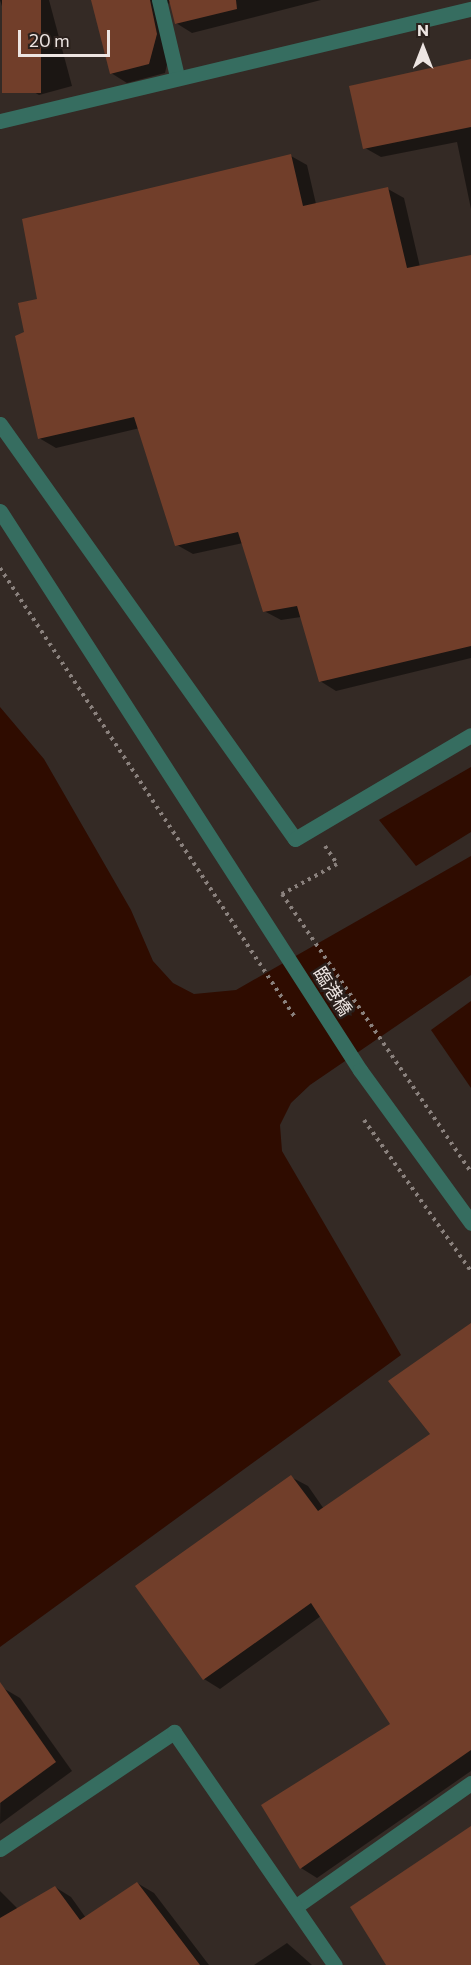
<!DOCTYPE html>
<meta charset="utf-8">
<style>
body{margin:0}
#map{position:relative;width:471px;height:1965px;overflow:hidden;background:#342a25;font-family:Commissioner,"Noto Sans JP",sans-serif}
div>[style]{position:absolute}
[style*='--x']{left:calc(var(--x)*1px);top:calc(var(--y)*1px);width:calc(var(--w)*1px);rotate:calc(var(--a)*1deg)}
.water>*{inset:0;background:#2f0c00}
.shadow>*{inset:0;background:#0007}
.building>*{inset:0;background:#713e2a;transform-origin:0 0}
.path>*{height:4px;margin-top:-2px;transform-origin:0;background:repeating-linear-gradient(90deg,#8a817d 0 3px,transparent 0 7.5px)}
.minor>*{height:15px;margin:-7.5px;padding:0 7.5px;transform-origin:7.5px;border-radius:7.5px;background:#366d60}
.tertiary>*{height:15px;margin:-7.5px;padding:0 7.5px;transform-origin:7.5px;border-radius:7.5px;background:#366d60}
span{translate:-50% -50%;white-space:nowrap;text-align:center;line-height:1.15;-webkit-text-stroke:5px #2a201c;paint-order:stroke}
.street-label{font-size:18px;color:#ede5e2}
.north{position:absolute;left:393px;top:18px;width:60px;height:60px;-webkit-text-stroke:4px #2a201c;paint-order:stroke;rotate:0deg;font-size:16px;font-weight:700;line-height:24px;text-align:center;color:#ede5e2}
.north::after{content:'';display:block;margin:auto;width:21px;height:27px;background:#ede5e2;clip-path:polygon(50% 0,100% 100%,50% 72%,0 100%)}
.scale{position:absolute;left:18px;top:30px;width:92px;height:27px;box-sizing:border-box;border:3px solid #ede5e2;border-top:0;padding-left:8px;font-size:18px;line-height:21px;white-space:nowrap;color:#ede5e2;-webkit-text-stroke:4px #2a201c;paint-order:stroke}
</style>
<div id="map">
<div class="water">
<div style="clip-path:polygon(0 707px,44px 759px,131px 910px,153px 961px,173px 983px,194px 994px,236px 990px,471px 856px,471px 975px,310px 1085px,291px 1103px,280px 1125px,282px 1151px,401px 1355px,0 1647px)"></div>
<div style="clip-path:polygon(471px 767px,471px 832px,416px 866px,379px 820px)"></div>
<div style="clip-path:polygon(471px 1001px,471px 1088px,431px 1030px)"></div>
</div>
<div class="shadow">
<div style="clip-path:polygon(0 0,49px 0,72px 86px,39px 95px,29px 89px)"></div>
<div style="clip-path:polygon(92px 0,321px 0,192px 33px,176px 23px,170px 2px,165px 7px,172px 43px,165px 73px,127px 83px,111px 73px)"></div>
<div style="clip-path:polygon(471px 61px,471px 209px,457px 142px,381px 157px,365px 148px)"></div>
<div style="clip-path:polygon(291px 156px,307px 165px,316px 204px,388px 189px,404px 198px,420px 267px,471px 257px,471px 658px,336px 691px,320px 681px,301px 617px,281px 620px,264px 611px,243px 543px,193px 554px,177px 545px,140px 428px,56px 448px,39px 438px,25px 333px,38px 300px)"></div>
<div style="clip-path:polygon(471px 1324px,471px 1771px,317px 1878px,301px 1868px,392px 1724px,321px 1616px,220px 1689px,204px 1679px,291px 1477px,308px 1486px,324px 1509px,432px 1434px)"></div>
<div style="clip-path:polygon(3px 1688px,20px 1698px,72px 1771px,0 1824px)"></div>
<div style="clip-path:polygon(137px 1883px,154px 1893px,209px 1965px,0 1965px,0 1891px,18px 1909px,55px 1887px,71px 1897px,86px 1918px)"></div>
<div style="clip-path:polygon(287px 1943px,312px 1965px,254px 1965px)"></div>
</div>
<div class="building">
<div style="left:2px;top:0;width:39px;height:93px"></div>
<div style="clip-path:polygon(91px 0,150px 0,157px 34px,149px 64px,110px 74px)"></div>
<div style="clip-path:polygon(169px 0,236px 0,237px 9px,175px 24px)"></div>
<div style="clip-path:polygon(471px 59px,471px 127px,363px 149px,349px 86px)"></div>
<div style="clip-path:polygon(291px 154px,303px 206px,388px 187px,407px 268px,471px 255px,471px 646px,319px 682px,297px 606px,263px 612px,238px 532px,175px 546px,134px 417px,38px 439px,15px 336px,24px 332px,18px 303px,37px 299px,22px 219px)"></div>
<div style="clip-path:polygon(471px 1323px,471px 1750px,300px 1869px,261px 1805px,390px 1724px,311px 1603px,203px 1680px,135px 1586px,291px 1475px,318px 1511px,430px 1434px,388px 1381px)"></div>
<div style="clip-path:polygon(0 1682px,56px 1762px,0 1803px)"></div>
<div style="clip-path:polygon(471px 1826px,471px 1965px,386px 1965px,350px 1907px)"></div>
<div style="clip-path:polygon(137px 1882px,200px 1965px,0 1965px,0 1918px,55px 1886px,80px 1920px)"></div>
</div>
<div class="path">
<div style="--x:0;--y:568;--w:539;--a:56.72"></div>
<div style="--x:325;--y:846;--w:22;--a:56"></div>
<div style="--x:337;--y:864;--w:63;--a:151.4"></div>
<div style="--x:282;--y:894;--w:336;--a:55.8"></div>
<div style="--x:364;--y:1120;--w:185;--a:54.7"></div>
</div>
<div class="minor">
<div style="--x:0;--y:1849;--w:210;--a:-33.9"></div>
<div style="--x:295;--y:1907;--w:215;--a:-35.2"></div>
</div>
<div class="tertiary">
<div style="--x:159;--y:0;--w:78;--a:76.7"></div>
<div style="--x:0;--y:121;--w:484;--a:-13.4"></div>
<div style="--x:0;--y:424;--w:509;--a:54.59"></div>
<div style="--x:295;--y:839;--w:204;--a:-30.6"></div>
<div style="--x:0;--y:511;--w:665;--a:57.22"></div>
<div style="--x:360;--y:1070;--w:189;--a:54"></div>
<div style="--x:174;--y:1732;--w:283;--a:55.4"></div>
</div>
<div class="street-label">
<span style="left:333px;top:991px;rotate:57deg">臨港橋</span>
</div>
<div class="north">N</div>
<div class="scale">20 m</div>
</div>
